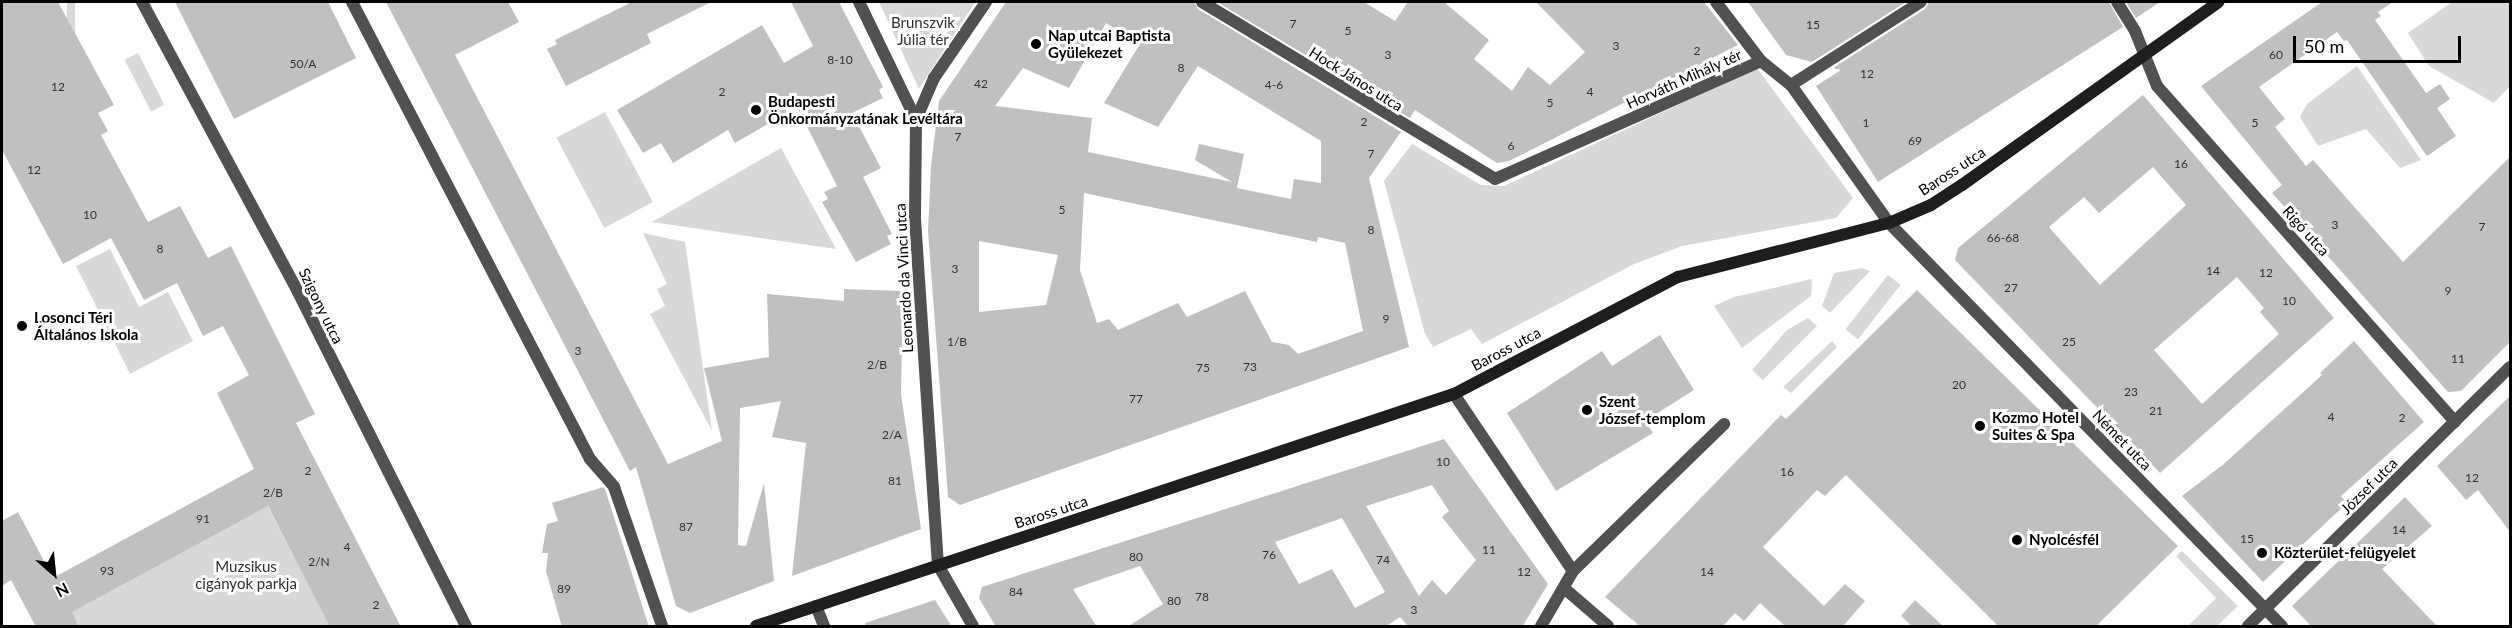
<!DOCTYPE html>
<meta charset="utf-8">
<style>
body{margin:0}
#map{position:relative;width:2512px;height:628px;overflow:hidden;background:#fff;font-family:Lato,sans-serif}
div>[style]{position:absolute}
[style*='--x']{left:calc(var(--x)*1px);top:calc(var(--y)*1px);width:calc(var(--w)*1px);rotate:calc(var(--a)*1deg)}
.green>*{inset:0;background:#d8d8d8;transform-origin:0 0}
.building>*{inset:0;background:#c0c0c0}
.street>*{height:12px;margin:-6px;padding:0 6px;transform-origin:6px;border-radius:6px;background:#515151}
.secondary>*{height:12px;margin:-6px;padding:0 6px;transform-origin:6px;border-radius:6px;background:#1e1e1e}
.dots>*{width:16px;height:16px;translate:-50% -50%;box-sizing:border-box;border:3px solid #fff;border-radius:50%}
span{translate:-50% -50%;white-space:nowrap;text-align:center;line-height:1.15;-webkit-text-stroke:6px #fff;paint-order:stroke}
.number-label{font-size:12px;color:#303030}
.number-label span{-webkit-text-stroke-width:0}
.park-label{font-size:15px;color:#2f2f2f}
.poi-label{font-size:15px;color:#000;font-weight:700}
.left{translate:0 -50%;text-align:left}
.street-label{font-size:15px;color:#000}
.frame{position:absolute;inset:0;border:3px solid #000;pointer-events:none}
.north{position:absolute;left:24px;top:544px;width:60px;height:60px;-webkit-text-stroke:4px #fff;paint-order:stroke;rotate:153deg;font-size:16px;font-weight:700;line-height:24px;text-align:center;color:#000}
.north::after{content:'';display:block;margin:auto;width:21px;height:27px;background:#000;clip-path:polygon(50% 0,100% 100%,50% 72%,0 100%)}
.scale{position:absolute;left:2293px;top:36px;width:168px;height:27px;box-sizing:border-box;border:3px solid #000;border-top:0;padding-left:8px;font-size:18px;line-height:21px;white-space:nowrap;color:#000;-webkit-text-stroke:4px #fff;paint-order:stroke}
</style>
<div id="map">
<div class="green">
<div style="left:67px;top:2px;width:8px;height:118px"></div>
<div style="clip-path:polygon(879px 2px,975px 2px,919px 89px)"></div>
<div style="clip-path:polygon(2452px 2px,2510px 2px,2510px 86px,2494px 103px,2429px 66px,2408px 33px)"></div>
<div style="left:138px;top:53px;width:58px;height:15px;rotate:63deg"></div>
<div style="clip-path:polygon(2357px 66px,2421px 160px,2400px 168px,2366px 129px,2318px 146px,2300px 117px,2307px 104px)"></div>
<div style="clip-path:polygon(1757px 68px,1853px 198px,1836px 218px,1682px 246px,1634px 264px,1482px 344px,1471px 329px,1433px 347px,1425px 334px,1384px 181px,1412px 144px,1481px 185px,1504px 186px)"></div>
<div style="left:605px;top:112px;width:102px;height:55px;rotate:62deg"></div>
<div style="clip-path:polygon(781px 148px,836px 249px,652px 222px)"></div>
<div style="clip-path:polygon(643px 233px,685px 242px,712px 431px,650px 314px,665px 306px,657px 289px,667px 284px)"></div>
<div style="clip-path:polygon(110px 249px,139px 307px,168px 292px,193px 341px,130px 374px,76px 266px)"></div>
<div style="clip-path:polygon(1862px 268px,1870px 271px,1830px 313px,1822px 306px,1834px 273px)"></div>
<div style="left:1888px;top:275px;width:16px;height:69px;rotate:38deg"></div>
<div style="clip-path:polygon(1812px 279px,1811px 296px,1742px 348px,1714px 306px,1734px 297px)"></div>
<div style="clip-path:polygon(1808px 318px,1817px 326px,1763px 380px,1752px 370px,1787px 330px)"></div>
<div style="clip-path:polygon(1832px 341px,1837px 347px,1791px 393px,1783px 387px)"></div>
<div style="clip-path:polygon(267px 505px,330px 626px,79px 626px,71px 612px)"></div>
<div style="clip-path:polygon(2182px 551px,2238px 606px,2217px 626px,2188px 626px,2216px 598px,2176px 556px)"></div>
</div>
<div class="building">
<div style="clip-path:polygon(2px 2px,58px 2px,114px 105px,98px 113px,108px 131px,101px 135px,148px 222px,180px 206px,208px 258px,231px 246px,315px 414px,296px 423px,401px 627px,330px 627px,268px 506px,72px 612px,79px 627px,36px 627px,11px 580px,2px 586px,2px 521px,18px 512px,53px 578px,254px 469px,217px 393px,249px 375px,223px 326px,203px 336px,177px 283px,144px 300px,111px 238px,63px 264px,2px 150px)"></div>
<div style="clip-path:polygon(175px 2px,328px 2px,356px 58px,234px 119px)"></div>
<div style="clip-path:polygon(386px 2px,508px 2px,519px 22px,455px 55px,668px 464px,722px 441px,704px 368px,769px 357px,767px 294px,844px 301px,844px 289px,903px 291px,901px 394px,921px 529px,792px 576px,806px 443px,772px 437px,781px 401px,740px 408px,738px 545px,746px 546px,764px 483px,774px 581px,690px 613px,676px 606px,636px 467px,630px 471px)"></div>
<div style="clip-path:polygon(632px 2px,711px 2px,647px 34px,651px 43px,566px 86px,547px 49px,557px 44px,555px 40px)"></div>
<div style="clip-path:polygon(791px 2px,839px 2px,883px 87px,879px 90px,883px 98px,852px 113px,881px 168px,863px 177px,892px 234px,887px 236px,891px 244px,856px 262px,822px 202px,828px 199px,824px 192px,837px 186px,797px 107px,735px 143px,728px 130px,673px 163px,661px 143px,643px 153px,617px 110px,762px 25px,784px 63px,813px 46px)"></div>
<div style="clip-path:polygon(evenodd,1006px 2px,1194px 2px,1198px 9px,1401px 132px,1369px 178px,1409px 347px,960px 505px,948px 497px,928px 231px,931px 166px,939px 101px,1006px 2px,1106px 23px,1140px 44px,1104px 103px,1158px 127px,1198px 66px,1321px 141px,1321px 183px,1294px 179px,1291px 199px,1237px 188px,1244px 154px,1199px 144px,1195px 160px,1232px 182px,1088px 152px,1092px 118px,995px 106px,1023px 68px,1069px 88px,1106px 23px,1006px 2px,1084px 193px,1317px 242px,1318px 237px,1345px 243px,1363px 331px,1298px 354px,1289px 345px,1272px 342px,1245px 291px,1187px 317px,1178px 303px,1118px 330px,1109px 319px,1097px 323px,1080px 270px,1084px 193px,1006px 2px,979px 241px,1058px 255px,1046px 305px,979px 312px,979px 241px)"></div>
<div style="clip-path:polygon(1217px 2px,1364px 2px,1395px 21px,1408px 2px,1444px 2px,1489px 40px,1474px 59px,1512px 91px,1528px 67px,1550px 85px,1585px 52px,1536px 2px,1704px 2px,1738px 45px,1509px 161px,1497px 163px,1415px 110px,1410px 118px)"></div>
<div style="clip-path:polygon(1748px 2px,1906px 2px,1812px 62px,1786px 55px)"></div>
<div style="clip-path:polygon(1929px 2px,2109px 2px,2123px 27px,1878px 182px,1816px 86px,1841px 70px,1833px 68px,1925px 9px)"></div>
<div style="clip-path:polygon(2126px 2px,2160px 2px,2136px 18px)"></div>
<div style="clip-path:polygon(2322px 2px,2393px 2px,2378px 12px,2381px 16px,2375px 20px,2426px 93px,2440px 84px,2450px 99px,2437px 108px,2456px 136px,2427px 156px,2347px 40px,2344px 41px,2337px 32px,2259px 87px,2285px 119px,2275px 127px,2306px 166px,2313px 160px,2403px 262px,2511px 156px,2511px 341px,2461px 391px,2448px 392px,2272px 193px,2282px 185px,2201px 86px)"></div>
<div style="clip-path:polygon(evenodd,2143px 95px,2334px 318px,2160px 473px,1955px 260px,1958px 248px,2143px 95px,2153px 167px,2186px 205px,2100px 285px,2049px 227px,2084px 197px,2099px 213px,2153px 167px,2143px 95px,2237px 277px,2264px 308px,2260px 312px,2279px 334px,2202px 404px,2154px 350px,2237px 277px)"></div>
<div style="clip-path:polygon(1917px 290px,2178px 546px,2095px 627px,1999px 627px,1846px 475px,1825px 496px,1817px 490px,1763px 547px,1824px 606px,1845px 584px,1865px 601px,1842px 627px,1786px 627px,1760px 603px,1744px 621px,1735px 613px,1722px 627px,1641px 627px,1605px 597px,1781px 415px,1786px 419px)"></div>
<div style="clip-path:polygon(1660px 335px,1694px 390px,1645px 421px,1653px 433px,1556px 491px,1507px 413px,1602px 351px,1612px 366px)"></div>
<div style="clip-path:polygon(2354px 341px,2424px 422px,2341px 496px,2347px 503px,2263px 582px,2182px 496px,2225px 463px,2322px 375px,2320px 373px)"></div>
<div style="clip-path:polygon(2511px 395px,2511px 533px,2478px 490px,2466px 500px,2437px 466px)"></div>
<div style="clip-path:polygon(evenodd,1444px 439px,1548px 584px,1522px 627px,1409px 627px,1400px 617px,1385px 627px,1127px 627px,1163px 604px,1140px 566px,1073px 589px,1097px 627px,996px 627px,979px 598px,982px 587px,1444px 439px,1432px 485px,1449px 511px,1442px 517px,1476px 560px,1446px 595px,1432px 580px,1419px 596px,1366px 506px,1432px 485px,1444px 439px,1342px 518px,1385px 592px,1355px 608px,1332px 569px,1299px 584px,1275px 542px,1342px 518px)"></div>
<div style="clip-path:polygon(603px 487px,605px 489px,649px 627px,562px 627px,546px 571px,548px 553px,542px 553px,547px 524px,558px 521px,552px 503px)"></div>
<div style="clip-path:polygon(2405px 497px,2432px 526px,2382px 569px,2438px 627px,2312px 627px,2292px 606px)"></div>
<div style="clip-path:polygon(935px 600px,952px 627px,866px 627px,865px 623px)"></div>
<div style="clip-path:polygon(1915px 600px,1944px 627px,1913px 627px,1901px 616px)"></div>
</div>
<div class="street">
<div style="--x:142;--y:2;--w:329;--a:61.7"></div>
<div style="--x:298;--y:292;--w:374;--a:63.3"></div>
<div style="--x:352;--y:2;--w:515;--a:62.49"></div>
<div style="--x:590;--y:459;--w:37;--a:49"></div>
<div style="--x:614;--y:487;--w:147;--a:70.9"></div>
<div style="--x:859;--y:2;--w:131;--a:64.2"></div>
<div style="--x:916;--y:120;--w:99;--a:90.6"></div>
<div style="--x:915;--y:219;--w:347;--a:86.2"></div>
<div style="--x:938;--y:565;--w:70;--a:60.2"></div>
<div style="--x:1202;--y:2;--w:342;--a:31.1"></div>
<div style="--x:1495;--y:179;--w:291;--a:-23.9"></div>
<div style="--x:1716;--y:2;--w:74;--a:52.7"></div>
<div style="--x:1761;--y:61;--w:38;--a:39"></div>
<div style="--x:1791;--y:85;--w:169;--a:54.6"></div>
<div style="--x:1889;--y:223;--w:563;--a:45.72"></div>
<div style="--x:2117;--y:2;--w:34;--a:58"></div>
<div style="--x:2135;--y:31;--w:59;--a:68.2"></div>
<div style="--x:2157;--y:86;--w:449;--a:48.4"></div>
<div style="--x:1791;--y:85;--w:154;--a:-32.6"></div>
<div style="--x:916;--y:120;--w:46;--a:-66.8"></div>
<div style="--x:934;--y:78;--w:92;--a:-55.6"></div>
<div style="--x:1454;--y:394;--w:213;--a:56.1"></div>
<div style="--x:1573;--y:571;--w:211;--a:-44.2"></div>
<div style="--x:1564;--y:588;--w:58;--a:40.8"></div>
<div style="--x:816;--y:606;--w:22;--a:68"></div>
<div style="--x:1541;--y:626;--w:64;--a:-59.8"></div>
<div style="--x:2248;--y:626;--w:368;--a:-44.7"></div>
</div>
<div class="secondary">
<div style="--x:756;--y:626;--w:736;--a:-18.39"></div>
<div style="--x:1454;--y:394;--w:253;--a:-27.6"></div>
<div style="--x:1678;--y:277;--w:218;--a:-14.4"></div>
<div style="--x:1889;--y:223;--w:46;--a:-23.2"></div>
<div style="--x:1931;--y:205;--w:37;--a:-33"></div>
<div style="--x:1962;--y:185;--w:315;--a:-35.5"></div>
</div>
<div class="dots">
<div style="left:1036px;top:44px;background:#000"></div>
<div style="left:756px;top:110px;background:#000"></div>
<div style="left:22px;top:326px;background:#000"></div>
<div style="left:1587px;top:410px;background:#000"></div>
<div style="left:1980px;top:426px;background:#000"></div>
<div style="left:2017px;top:540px;background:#000"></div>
<div style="left:2262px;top:553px;background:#000"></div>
</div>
<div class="number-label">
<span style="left:1293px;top:24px">7</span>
<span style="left:1813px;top:25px">15</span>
<span style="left:1348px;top:31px">5</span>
<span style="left:1616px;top:46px">3</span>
<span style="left:1697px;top:51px">2</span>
<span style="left:1388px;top:55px">3</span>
<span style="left:2276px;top:55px">60</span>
<span style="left:840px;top:60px">8-10</span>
<span style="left:303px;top:64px">50/A</span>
<span style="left:1181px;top:68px">8</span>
<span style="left:1867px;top:74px">12</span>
<span style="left:981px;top:84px">42</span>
<span style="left:1274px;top:85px">4-6</span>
<span style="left:58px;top:87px">12</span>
<span style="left:722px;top:92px">2</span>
<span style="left:1590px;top:92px">4</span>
<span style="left:1550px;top:103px">5</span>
<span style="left:1364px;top:122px">2</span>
<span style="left:1866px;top:123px">1</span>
<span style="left:2255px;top:123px">5</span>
<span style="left:958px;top:137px">7</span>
<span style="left:1915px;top:141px">69</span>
<span style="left:1511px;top:146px">6</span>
<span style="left:1371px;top:154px">7</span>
<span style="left:2181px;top:164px">16</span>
<span style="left:34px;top:170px">12</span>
<span style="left:1062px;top:210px">5</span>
<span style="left:90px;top:215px">10</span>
<span style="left:2335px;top:225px">3</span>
<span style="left:2482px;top:227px">7</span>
<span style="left:1371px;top:230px">8</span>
<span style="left:2003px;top:238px">66-68</span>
<span style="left:160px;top:249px">8</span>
<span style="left:955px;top:269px">3</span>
<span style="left:2213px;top:271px">14</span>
<span style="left:2266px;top:273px">12</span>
<span style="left:2011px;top:288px">27</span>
<span style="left:2448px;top:291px">9</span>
<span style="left:2289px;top:301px">10</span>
<span style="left:1386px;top:319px">9</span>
<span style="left:957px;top:342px">1/B</span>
<span style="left:2069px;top:342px">25</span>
<span style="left:578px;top:351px">3</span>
<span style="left:2458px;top:359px">11</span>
<span style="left:877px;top:365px">2/B</span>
<span style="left:1250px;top:367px">73</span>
<span style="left:1203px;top:368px">75</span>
<span style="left:1959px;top:385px">20</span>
<span style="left:2131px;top:392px">23</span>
<span style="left:1136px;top:399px">77</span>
<span style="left:2156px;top:411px">21</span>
<span style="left:2331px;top:417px">4</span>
<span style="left:2402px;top:418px">2</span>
<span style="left:892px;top:435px">2/A</span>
<span style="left:1443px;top:462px">10</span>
<span style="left:308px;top:471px">2</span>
<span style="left:1787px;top:472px">16</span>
<span style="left:2472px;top:478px">12</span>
<span style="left:895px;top:481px">81</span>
<span style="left:273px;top:493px">2/B</span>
<span style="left:203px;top:519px">91</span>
<span style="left:686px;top:527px">87</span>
<span style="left:2399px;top:530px">14</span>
<span style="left:2247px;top:539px">15</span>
<span style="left:347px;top:547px">4</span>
<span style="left:1489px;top:550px">11</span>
<span style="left:1269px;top:555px">76</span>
<span style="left:1136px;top:557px">80</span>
<span style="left:1383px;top:560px">74</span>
<span style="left:319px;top:562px">2/N</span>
<span style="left:107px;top:571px">93</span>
<span style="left:1524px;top:572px">12</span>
<span style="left:1707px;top:572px">14</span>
<span style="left:564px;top:589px">89</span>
<span style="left:1016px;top:592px">84</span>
<span style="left:1202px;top:597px">78</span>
<span style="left:1174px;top:601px">80</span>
<span style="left:376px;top:605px">2</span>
<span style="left:1414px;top:610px">3</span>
</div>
<div class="park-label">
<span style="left:923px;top:31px">Brunszvik<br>Júlia tér</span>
<span style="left:246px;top:575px">Muzsikus<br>cigányok parkja</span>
</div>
<div class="poi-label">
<span class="left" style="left:1048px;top:44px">Nap utcai Baptista<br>Gyülekezet</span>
<span class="left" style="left:768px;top:110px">Budapesti<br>Önkormányzatának Levéltára</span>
<span class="left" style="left:34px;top:326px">Losonci Téri<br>Általános Iskola</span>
<span class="left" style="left:1599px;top:410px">Szent<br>József-templom</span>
<span class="left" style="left:1992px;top:426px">Kozmo Hotel<br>Suites &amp; Spa</span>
<span class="left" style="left:2029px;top:540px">Nyolcésfél</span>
<span class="left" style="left:2274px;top:553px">Közterület-felügyelet</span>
</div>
<div class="street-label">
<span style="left:1356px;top:79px;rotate:32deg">Hock János utca</span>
<span style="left:1684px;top:79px;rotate:-24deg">Horváth Mihály tér</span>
<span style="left:1952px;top:171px;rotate:-33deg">Baross utca</span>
<span style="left:2306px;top:231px;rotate:48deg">Rigó utca</span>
<span style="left:904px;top:278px;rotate:-93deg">Leonardo da Vinci utca</span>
<span style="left:321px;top:306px;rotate:64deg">Szigony utca</span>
<span style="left:1506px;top:349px;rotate:-28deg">Baross utca</span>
<span style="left:2122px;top:440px;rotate:46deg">Német utca</span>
<span style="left:2369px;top:486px;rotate:-45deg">József utca</span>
<span style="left:1051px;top:512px;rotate:-18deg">Baross utca</span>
</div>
<div class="frame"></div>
<div class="north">N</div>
<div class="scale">50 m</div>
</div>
